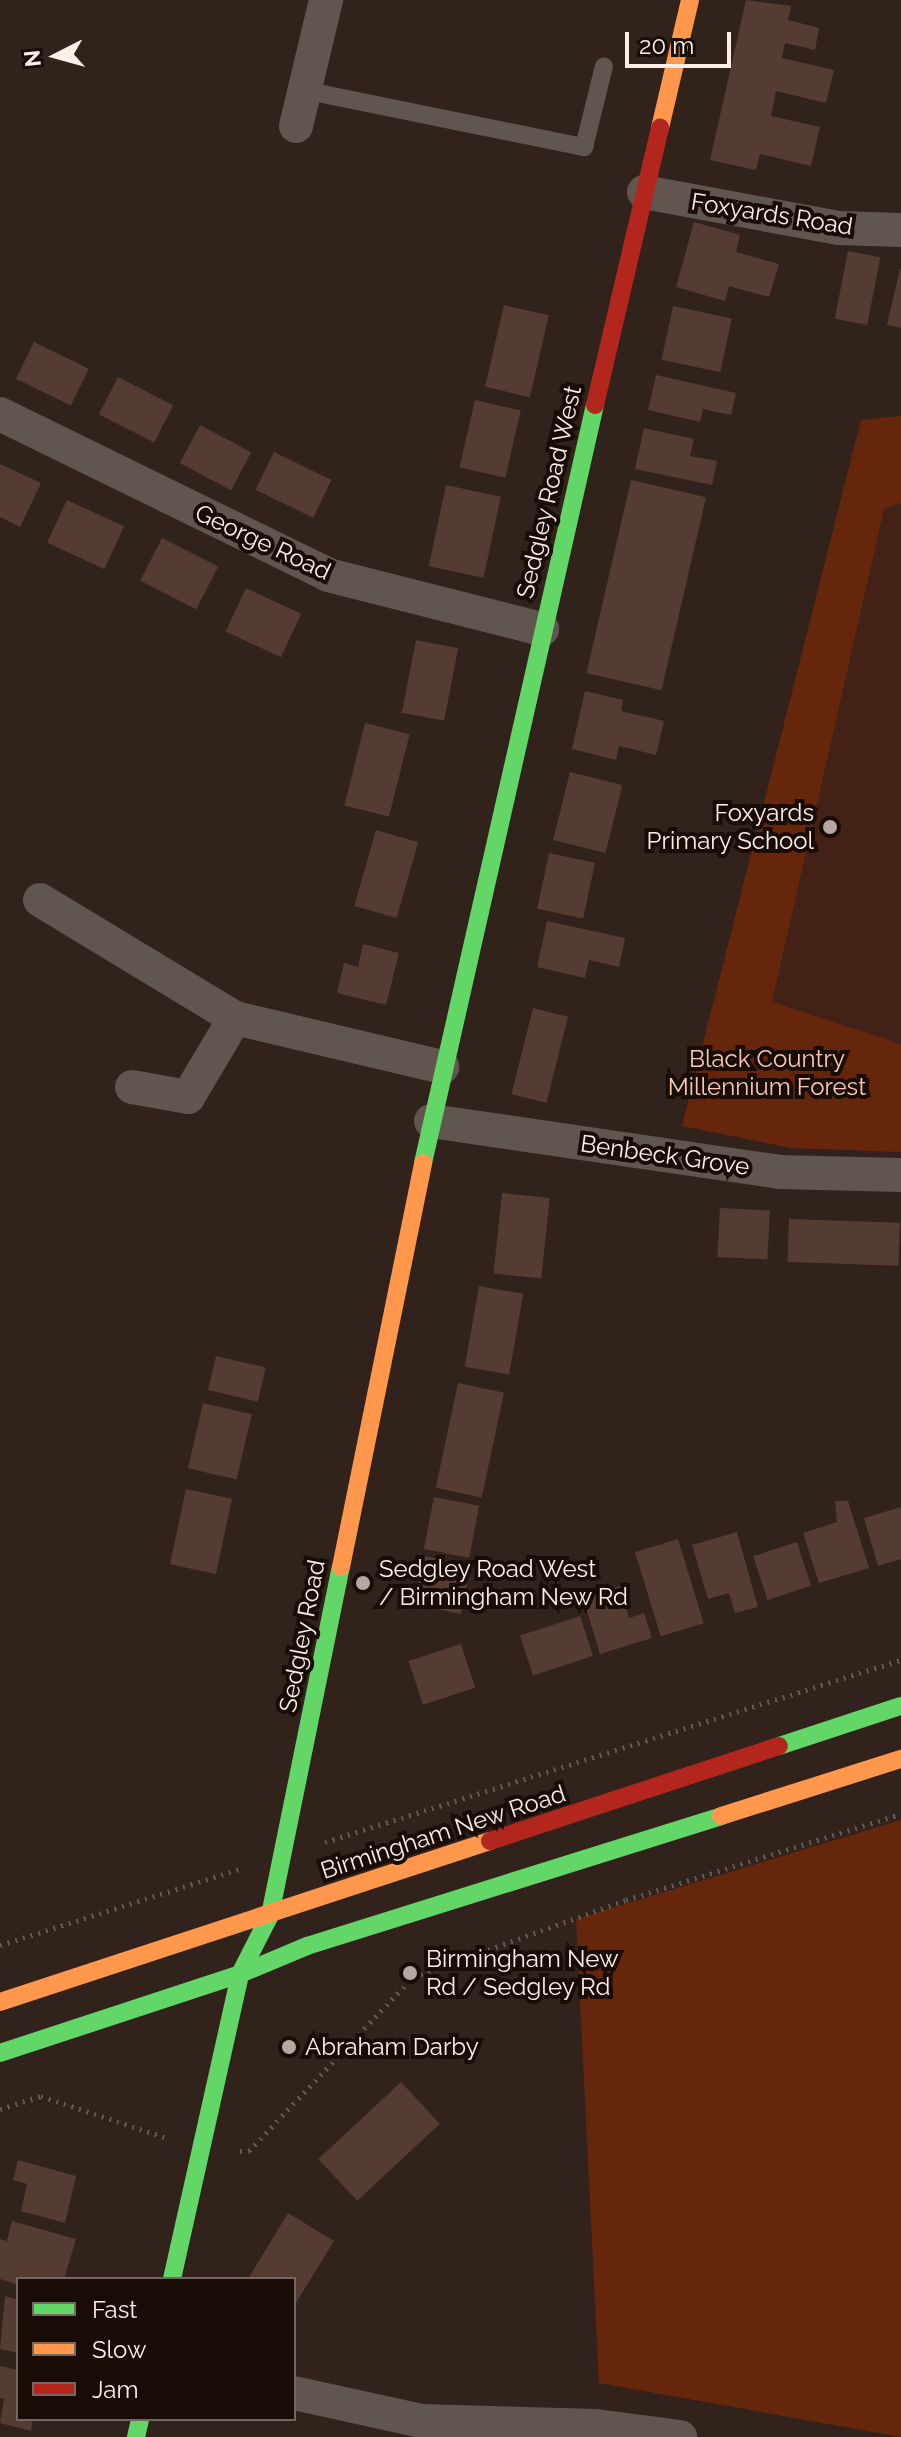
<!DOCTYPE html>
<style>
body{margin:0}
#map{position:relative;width:901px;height:2437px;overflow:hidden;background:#32221c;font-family:Raleway,sans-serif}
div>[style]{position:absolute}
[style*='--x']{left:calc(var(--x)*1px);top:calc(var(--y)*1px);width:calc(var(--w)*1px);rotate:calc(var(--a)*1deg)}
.built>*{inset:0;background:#422216}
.green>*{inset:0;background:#65260b}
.building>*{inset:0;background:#543c33;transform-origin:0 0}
.path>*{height:5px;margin-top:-2.5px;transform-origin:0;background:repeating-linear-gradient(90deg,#635853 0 2px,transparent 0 8px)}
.lane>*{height:18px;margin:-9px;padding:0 9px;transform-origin:9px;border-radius:9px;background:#615550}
.street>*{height:34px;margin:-17px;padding:0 17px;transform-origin:17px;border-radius:17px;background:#615550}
.fast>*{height:18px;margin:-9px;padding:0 9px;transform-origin:9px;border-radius:9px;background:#63d668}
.slow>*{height:18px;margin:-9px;padding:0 9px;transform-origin:9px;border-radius:9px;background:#ff974d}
.jam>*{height:18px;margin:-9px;padding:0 9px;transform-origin:9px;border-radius:9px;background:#b3261e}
.dots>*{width:22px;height:22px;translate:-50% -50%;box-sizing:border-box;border:4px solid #190c07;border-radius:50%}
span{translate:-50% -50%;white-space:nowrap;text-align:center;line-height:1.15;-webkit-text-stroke:8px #190c07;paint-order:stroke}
.street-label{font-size:24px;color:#feeee8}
.poi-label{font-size:24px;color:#feeee8}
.right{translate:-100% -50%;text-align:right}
.left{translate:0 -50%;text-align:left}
.park-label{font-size:24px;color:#fbc9b7}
.legend{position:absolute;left:16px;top:2277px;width:280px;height:144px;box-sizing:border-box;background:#190c07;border:2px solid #756661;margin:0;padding:10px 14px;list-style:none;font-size:24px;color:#feeee8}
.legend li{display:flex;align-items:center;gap:16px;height:40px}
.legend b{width:40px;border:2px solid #756661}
.north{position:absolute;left:16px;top:16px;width:80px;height:80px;-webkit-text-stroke:6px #190c07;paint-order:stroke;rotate:264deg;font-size:22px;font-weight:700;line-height:32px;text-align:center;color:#feeee8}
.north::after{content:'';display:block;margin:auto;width:28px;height:36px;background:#feeee8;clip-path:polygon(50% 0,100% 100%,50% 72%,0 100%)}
.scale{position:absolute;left:625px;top:32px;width:106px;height:36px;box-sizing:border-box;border:4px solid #feeee8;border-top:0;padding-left:10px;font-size:24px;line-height:28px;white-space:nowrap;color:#feeee8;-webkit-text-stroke:6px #190c07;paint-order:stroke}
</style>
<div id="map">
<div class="built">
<div style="clip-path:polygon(901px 434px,901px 1152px,791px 1148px,682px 1126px)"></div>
</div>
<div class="green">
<div style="clip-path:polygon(901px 416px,901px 503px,884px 509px,772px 1002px,901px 1044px,901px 1152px,791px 1148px,682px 1126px,861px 420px)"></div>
<div style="clip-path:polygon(901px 1820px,901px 2437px,599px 2383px,576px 1919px)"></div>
</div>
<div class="building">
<div style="clip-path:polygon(746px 0,791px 6px,788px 20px,819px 28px,815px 50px,785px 43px,782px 58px,834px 70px,826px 103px,776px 91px,771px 116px,820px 127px,811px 166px,760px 154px,756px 170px,710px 160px)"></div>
<div style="clip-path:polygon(694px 222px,740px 235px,736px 252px,779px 264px,769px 297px,729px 286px,725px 301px,676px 287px)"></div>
<div style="left:848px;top:251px;width:33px;height:69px;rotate:11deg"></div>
<div style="clip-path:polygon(900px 269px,901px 269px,901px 328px,887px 325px)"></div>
<div style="left:504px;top:305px;width:46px;height:84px;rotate:13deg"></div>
<div style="left:673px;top:306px;width:60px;height:55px;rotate:12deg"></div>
<div style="left:34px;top:342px;width:61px;height:41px;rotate:26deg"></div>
<div style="clip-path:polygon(656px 375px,736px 393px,731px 415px,703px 409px,700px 422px,648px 410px)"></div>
<div style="left:118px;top:377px;width:62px;height:42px;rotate:27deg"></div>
<div style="left:475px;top:400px;width:47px;height:69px;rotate:13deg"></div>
<div style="left:200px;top:425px;width:58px;height:43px;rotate:28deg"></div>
<div style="clip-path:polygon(644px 428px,694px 439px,690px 456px,717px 461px,712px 485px,635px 469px)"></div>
<div style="left:274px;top:452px;width:64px;height:42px;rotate:26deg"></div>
<div style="clip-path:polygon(0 464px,41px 483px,20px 527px,0 517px)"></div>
<div style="left:631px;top:480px;width:77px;height:198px;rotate:13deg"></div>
<div style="left:446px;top:485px;width:56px;height:83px;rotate:12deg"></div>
<div style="left:67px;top:500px;width:63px;height:47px;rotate:25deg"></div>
<div style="left:162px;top:538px;width:63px;height:48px;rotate:27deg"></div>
<div style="left:246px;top:588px;width:61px;height:48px;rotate:25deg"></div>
<div style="left:416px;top:640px;width:43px;height:74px;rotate:11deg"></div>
<div style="clip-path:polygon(585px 691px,623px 700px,621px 711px,664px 721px,656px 755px,619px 746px,616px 760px,572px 749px)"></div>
<div style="left:365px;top:723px;width:46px;height:85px;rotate:14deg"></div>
<div style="left:570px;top:772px;width:54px;height:70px;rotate:14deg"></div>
<div style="left:376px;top:830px;width:44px;height:79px;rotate:16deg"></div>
<div style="left:549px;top:853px;width:47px;height:57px;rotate:12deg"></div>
<div style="clip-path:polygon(547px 921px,625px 938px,619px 967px,589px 960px,585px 978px,537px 967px)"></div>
<div style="clip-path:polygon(363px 944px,399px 953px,386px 1005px,337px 993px,344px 963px,358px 967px)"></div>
<div style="left:533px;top:1008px;width:36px;height:89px;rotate:14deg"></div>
<div style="left:502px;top:1193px;width:48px;height:81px;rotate:6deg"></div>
<div style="left:720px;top:1208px;width:50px;height:49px;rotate:3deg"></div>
<div style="left:789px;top:1219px;width:111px;height:43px;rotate:2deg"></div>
<div style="left:479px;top:1286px;width:45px;height:82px;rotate:10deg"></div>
<div style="left:216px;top:1356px;width:51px;height:35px;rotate:13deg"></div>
<div style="left:458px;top:1383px;width:47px;height:107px;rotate:12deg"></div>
<div style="left:203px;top:1403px;width:50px;height:67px;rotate:13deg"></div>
<div style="left:186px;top:1489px;width:47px;height:77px;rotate:12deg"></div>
<div style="left:434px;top:1497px;width:46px;height:53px;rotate:11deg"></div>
<div style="clip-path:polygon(835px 1501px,848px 1501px,869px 1568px,819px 1583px,803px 1533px,837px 1522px)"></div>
<div style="clip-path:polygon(901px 1507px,901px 1559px,878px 1566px,864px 1518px)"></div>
<div style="clip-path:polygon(737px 1532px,758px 1607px,735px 1613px,729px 1593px,708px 1599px,692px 1545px)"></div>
<div style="left:678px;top:1539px;width:88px;height:45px;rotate:73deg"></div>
<div style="left:797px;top:1542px;width:46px;height:46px;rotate:72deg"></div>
<div style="left:424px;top:1556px;width:48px;height:49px;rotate:12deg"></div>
<div style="clip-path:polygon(620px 1586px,629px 1618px,644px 1613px,652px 1638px,600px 1654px,583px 1598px)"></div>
<div style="left:580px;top:1616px;width:42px;height:63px;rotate:72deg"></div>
<div style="left:461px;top:1644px;width:46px;height:55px;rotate:72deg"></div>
<div style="left:401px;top:2082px;width:57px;height:113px;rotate:47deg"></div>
<div style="clip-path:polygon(18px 2160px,76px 2176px,65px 2223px,21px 2211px,27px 2184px,13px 2180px)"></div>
<div style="clip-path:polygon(288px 2213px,334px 2241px,294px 2306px,294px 2279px,248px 2279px)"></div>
<div style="clip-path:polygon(12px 2221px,76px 2239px,64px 2279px,18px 2279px,18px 2285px,0 2279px,0 2239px,7px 2241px)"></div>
<div style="clip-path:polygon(5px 2296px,18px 2300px,18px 2353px,0 2349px)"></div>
<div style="clip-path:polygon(0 2366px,18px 2370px,18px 2419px,33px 2419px,31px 2431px,0 2423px,4px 2399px,0 2398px)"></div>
</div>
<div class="path">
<div style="--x:325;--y:1842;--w:604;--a:-17.54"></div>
<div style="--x:0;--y:1945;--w:251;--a:-17.6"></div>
<div style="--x:0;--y:2109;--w:43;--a:-17.6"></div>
<div style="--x:41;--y:2096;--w:130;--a:18.4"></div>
<div style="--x:240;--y:2151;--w:9;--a:0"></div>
<div style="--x:249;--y:2151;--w:239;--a:-46.7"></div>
<div style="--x:413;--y:1977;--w:226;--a:-19.9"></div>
<div style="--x:626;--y:1900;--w:288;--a:-17.4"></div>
</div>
<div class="lane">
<div style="--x:308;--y:91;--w:282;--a:11.5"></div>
<div style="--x:584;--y:147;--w:83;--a:-76.1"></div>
</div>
<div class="street">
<div style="--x:296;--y:126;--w:130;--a:-76.6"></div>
<div style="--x:644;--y:192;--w:198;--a:10.5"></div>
<div style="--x:839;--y:228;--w:62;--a:1.8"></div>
<div style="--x:0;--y:414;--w:365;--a:26.1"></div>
<div style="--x:328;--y:575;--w:221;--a:14.2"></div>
<div style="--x:40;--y:900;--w:228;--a:31.2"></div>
<div style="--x:235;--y:1018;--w:213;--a:13.3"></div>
<div style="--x:132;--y:1087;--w:57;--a:10.1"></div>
<div style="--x:188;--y:1097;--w:92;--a:-59.3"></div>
<div style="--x:431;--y:1121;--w:352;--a:8.3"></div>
<div style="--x:779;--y:1172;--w:122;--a:1.4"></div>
<div style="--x:294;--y:2393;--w:130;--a:12.4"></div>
<div style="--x:421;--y:2421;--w:175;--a:1.6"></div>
<div style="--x:596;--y:2426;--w:85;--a:7.5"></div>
</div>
<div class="fast">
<div style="--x:423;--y:1163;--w:777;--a:-77.22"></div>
<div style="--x:779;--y:1746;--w:128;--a:-18.2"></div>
<div style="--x:0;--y:2053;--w:253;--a:-18.2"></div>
<div style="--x:240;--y:1974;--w:73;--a:-22.7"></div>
<div style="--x:307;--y:1946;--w:434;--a:-17.4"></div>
<div style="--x:172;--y:2279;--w:312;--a:-77.4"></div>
<div style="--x:240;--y:1974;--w:66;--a:-63"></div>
<div style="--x:270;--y:1915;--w:355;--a:-78.5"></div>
<div style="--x:136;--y:2437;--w:18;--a:-77"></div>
</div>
<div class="slow">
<div style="--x:660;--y:128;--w:131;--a:-76.8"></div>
<div style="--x:341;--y:1567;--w:412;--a:-78.5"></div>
<div style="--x:721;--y:1816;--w:189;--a:-17.6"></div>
<div style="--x:0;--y:2002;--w:516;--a:-18.19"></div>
</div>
<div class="jam">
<div style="--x:595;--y:405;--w:285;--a:-76.8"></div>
<div style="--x:490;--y:1841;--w:304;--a:-18.2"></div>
</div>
<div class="dots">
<div style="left:830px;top:827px;background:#b7a7a1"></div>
<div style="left:363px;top:1583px;background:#b7a7a1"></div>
<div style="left:410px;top:1973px;background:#b7a7a1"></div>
<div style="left:289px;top:2047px;background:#b7a7a1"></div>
</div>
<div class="street-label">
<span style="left:772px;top:214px;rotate:9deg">Foxyards Road</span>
<span style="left:549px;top:492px;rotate:-77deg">Sedgley Road West</span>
<span style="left:263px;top:542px;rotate:25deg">George Road</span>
<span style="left:665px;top:1155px;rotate:8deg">Benbeck Grove</span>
<span style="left:302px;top:1636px;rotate:-79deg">Sedgley Road</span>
<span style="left:443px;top:1832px;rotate:-18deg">Birmingham New Road</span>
</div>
<div class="poi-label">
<span class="right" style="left:814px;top:827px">Foxyards<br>Primary School</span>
<span class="left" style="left:379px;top:1583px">Sedgley Road West<br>/ Birmingham New Rd</span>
<span class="left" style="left:426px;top:1973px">Birmingham New<br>Rd / Sedgley Rd</span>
<span class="left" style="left:305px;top:2047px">Abraham Darby</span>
</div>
<div class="park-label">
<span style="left:767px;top:1073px">Black Country<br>Millennium Forest</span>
</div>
<ul class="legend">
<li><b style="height:10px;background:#63d668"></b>Fast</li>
<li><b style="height:10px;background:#ff974d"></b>Slow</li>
<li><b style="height:10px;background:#b3261e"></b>Jam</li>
</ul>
<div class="north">N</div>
<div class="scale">20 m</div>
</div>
